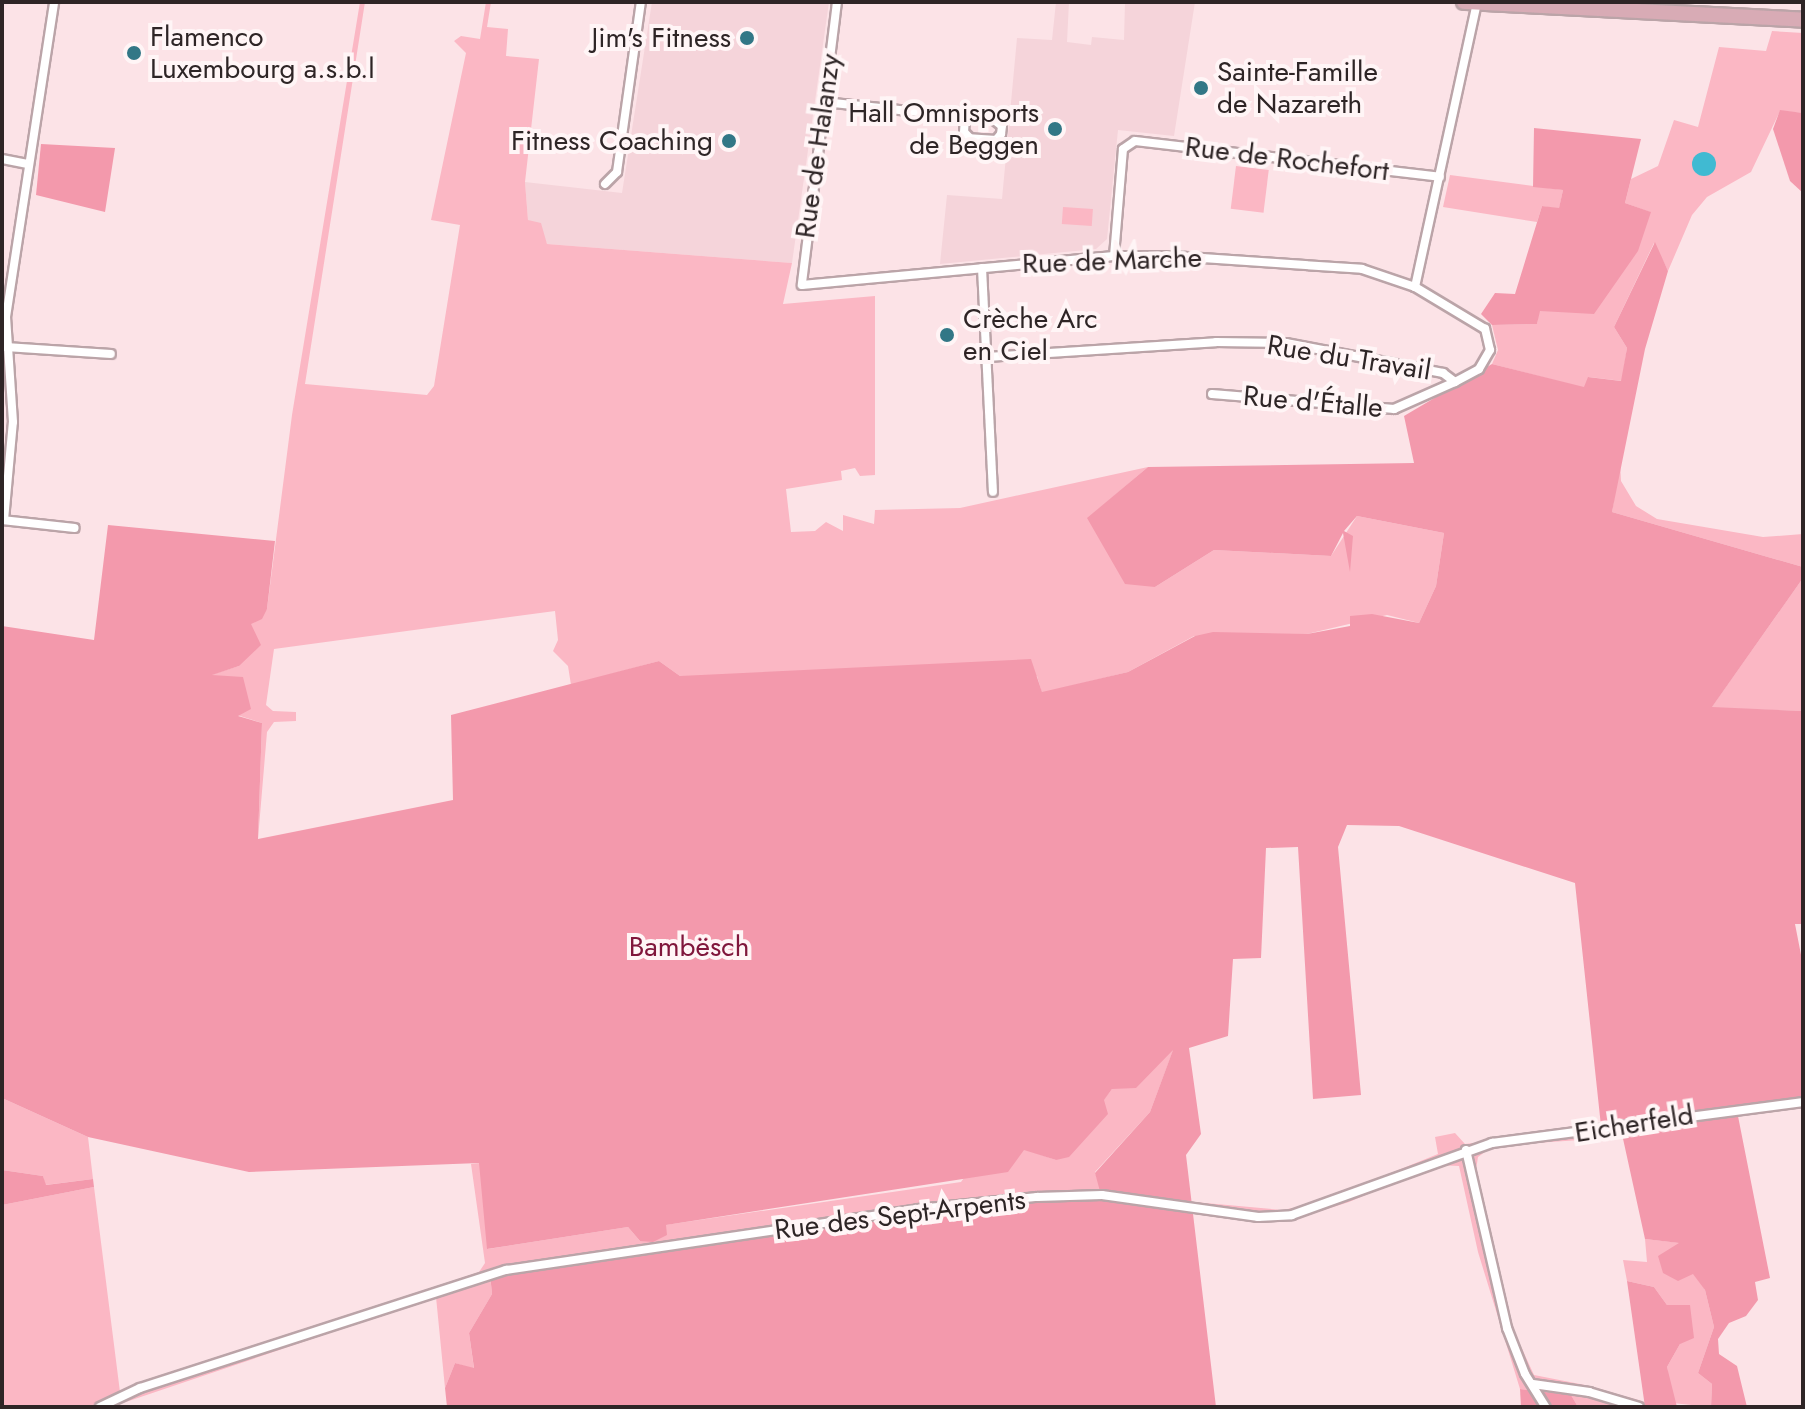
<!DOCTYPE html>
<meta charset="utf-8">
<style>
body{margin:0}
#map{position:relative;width:1805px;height:1409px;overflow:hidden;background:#fce3e7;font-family:Jost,sans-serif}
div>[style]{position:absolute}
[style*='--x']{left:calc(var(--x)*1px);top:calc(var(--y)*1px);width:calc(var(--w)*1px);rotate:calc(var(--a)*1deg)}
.built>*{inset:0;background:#f5d4da}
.green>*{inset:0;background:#fbb7c4;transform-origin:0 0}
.forest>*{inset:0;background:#f399ac}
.water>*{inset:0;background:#40bad2}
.round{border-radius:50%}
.roads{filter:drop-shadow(2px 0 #bba4a8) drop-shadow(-2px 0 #bba4a8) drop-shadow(0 2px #bba4a8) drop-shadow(0 -2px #bba4a8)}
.minor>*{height:8px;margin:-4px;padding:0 4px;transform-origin:4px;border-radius:4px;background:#fff}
.primary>*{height:14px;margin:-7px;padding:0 7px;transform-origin:7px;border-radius:7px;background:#d8abb5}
.dots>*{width:22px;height:22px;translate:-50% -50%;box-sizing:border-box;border:4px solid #fff5f6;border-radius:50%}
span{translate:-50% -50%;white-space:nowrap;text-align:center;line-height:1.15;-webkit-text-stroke:8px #fff5f6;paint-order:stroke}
.poi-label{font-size:28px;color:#2e2526}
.left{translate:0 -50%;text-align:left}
.right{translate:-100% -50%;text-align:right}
.street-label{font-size:28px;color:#2e2526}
.park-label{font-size:28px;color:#80173c}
.frame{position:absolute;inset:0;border:4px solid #2e2526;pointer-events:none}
</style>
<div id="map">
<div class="built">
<div style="clip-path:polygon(652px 2px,829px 2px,792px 263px,547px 244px,541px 229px,528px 220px,525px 182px,622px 193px)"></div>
<div style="clip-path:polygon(1056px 2px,1069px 2px,1067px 42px,1091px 45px,1092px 37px,1124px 40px,1125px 2px,1195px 2px,1174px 136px,1118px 130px,1107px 239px,1096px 249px,940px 264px,947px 195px,1002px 199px,1017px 38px,1052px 40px)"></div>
</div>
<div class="green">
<div style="clip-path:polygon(360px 2px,365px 2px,305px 384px,427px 395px,434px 386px,460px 225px,431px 220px,466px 53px,454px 41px,461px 36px,480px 39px,486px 2px,491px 2px,487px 27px,508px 29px,506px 56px,539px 59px,525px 182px,528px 220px,541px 223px,547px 244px,792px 263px,783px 304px,875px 296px,875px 475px,860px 476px,855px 468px,841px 471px,842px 480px,786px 489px,791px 532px,815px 531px,826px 522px,843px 531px,843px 515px,874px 524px,875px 510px,960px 508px,1148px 467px,1088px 518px,1155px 587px,1214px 550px,1331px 556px,1357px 516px,1444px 533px,1436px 586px,1419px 623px,1387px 615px,1307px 634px,1194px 636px,1128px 672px,1042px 693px,1037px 676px,680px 676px,659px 661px,571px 685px,568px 666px,553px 651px,558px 640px,555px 611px,274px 649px,266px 705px,273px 711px,296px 712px,296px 721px,274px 722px,267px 732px,258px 839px,262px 723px,237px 715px,221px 678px,210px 675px,239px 666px,250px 623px,267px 609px,292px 415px)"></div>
<div style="clip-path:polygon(1772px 31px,1803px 33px,1803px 113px,1780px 111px,1751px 172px,1707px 197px,1692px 215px,1668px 271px,1654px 243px,1614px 327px,1627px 348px,1622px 381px,1589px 377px,1585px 388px,1492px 364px,1498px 350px,1492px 325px,1537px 324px,1539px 311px,1581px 311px,1650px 212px,1625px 203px,1631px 179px,1658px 166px,1674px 120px,1698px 127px,1719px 47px,1766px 51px)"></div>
<div style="left:1236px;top:166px;width:33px;height:43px;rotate:7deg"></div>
<div style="clip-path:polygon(1450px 175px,1563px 190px,1559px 209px,1542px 206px,1537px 222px,1443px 207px)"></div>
<div style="left:1063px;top:207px;width:30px;height:17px;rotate:4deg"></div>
<div style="clip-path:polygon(1620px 463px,1621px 481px,1636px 506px,1657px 519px,1763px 537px,1803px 534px,1803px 567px,1612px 512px)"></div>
<div style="clip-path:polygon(1803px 578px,1803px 711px,1711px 708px)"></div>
<div style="clip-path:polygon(1174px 1048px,1150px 1112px,1095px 1172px,1102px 1195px,490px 1275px,492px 1294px,469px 1333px,474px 1369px,455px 1363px,445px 1388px,436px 1297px,111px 1407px,2px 1407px,2px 1205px,94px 1187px,120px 1392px,479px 1272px,485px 1263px,471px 1164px,480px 1163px,488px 1249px,628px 1227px,640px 1241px,665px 1225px,961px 1182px,966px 1175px,1024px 1149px,1056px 1160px,1112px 1089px)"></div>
<div style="clip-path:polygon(2px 1098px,88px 1137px,93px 1179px,45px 1185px,43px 1176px,2px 1170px)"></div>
<div style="clip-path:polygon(1620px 1124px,1621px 1131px,1580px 1140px,1493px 1146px,1478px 1157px,1476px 1170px,1511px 1325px,1534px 1375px,1590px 1386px,1645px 1402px,1645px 1407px,1578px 1407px,1571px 1395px,1520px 1389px,1478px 1252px,1459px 1166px,1436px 1165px,1349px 1202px,1292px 1220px,1266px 1222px,1195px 1213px,1194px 1202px,1282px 1210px,1314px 1204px,1438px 1154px,1435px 1137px,1455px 1133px,1465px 1144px)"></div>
<div style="clip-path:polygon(1645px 1239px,1680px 1243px,1705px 1290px,1714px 1327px,1698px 1373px,1712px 1384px,1711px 1407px,1672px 1403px,1667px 1367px,1680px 1344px,1667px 1305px,1654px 1287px,1627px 1281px,1623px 1260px,1647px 1262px)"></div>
</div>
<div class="forest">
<div style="clip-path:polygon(1780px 110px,1803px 113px,1803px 193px,1790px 181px,1773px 129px)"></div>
<div style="clip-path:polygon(1534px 128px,1641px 139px,1625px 203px,1651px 212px,1638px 251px,1594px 314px,1540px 311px,1537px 324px,1492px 325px,1481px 314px,1495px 293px,1515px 294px,1542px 206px,1559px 208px,1563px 190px,1533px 187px)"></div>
<div style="clip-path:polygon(41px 144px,115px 148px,105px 212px,36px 195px)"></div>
<div style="clip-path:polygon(1655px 242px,1668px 271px,1645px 349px,1612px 512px,1803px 567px,1803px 578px,1712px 707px,1803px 711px,1803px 924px,1795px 924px,1803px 965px,1803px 1098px,1736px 1106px,1770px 1278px,1755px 1282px,1758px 1300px,1746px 1316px,1729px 1323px,1718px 1339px,1719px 1354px,1737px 1366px,1747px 1407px,1711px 1407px,1712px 1384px,1698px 1373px,1714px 1327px,1705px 1290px,1693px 1274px,1678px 1281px,1663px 1273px,1658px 1256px,1679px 1243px,1645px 1239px,1620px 1125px,1601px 1126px,1575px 883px,1399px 826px,1347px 825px,1338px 847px,1361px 1095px,1313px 1099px,1298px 847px,1266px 848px,1261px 958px,1233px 959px,1228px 1036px,1189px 1048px,1201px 1134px,1186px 1155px,1216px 1407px,447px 1407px,445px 1388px,455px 1363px,474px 1368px,469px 1333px,492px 1294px,490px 1274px,918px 1209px,1101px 1195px,1095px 1173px,1150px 1112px,1173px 1050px,1136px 1088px,1112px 1089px,1104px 1100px,1108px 1114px,1069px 1157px,1056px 1160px,1024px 1150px,1008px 1172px,666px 1225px,667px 1235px,653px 1242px,640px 1241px,628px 1227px,487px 1249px,479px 1163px,249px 1172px,88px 1137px,2px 1098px,2px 626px,94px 640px,108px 525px,275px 541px,267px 609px,262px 619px,251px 624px,261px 645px,239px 666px,212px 675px,243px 677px,251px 709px,238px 716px,262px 723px,258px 839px,453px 800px,451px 715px,659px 661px,680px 676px,1031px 659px,1042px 692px,1128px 672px,1195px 636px,1213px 632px,1307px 634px,1350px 626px,1350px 616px,1372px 614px,1419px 623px,1436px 586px,1444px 533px,1357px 516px,1344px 531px,1353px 536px,1350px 572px,1343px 533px,1331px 556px,1214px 550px,1155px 587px,1125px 584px,1087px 518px,1148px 467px,1414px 463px,1404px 416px,1492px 364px,1584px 387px,1588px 377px,1621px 381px,1627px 348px,1614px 327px)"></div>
<div style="clip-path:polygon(2px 1170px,43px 1176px,46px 1185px,93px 1179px,94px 1187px,2px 1205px)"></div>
<div style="clip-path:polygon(1627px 1281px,1654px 1287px,1667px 1305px,1690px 1305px,1694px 1338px,1680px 1344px,1667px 1367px,1677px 1407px,1645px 1407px)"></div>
<div style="clip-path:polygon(1520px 1389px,1571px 1395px,1578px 1407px,1521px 1407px)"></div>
</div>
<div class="water">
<div class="round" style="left:1692px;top:152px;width:24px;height:24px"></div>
</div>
<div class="roads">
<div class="minor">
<div style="--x:837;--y:2;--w:285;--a:97.1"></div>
<div style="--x:802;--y:285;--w:313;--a:-5.3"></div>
<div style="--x:1114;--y:256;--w:59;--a:0"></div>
<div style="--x:1173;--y:256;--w:189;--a:3.9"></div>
<div style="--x:1362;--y:269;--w:56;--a:18.8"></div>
<div style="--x:824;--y:102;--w:142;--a:6.1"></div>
<div style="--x:965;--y:117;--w:28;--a:4"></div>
<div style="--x:993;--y:119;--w:11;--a:38"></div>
<div style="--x:1002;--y:126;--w:8;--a:97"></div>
<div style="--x:1001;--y:134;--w:8;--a:130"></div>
<div style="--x:996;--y:140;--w:26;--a:-176"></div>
<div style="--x:970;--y:138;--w:8;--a:-135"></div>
<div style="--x:964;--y:132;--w:15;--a:-86"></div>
<div style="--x:2;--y:159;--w:26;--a:11"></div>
<div style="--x:605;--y:184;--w:17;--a:-45"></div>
<div style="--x:617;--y:172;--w:172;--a:-82"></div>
<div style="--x:1114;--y:256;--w:107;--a:-85.2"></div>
<div style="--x:1123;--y:149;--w:14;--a:-34"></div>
<div style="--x:1135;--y:141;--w:307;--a:6.7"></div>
<div style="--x:982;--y:268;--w:224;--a:87.2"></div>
<div style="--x:6;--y:347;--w:105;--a:3.8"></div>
<div style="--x:987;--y:357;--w:229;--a:-3.7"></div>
<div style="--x:1216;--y:342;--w:70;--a:0.8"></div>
<div style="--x:1286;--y:343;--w:160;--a:10.8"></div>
<div style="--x:1443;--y:373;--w:15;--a:37"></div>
<div style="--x:1455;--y:382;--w:27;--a:-28"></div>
<div style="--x:1479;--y:369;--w:22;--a:-60"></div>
<div style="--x:1490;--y:350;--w:22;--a:-103"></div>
<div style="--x:1485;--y:329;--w:82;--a:-149"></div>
<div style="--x:1415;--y:287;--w:291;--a:-77.7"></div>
<div style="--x:1212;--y:394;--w:183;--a:4.7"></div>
<div style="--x:1394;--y:409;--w:67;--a:-23.9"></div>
<div style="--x:2;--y:520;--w:73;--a:6.3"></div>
<div style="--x:4;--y:520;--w:98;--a:-84.8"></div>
<div style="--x:13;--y:422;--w:105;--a:-93.8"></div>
<div style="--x:6;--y:317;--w:319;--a:-81.3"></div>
<div style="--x:1466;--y:1150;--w:183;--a:77"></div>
<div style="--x:1507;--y:1328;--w:49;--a:68.6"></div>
<div style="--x:1525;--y:1374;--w:39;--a:58"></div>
<div style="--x:1533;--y:1384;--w:57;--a:8.1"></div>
<div style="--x:1589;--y:1392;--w:52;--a:16.7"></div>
<div style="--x:100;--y:1407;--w:44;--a:-25.4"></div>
<div style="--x:140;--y:1388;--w:385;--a:-17.9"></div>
<div style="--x:506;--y:1270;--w:416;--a:-8.4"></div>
<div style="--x:918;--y:1209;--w:120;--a:-5.8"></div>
<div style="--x:1037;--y:1197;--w:65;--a:-1.8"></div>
<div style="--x:1102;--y:1195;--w:158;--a:8"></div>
<div style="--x:1258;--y:1217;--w:34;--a:-3"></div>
<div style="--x:1292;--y:1215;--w:213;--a:-19.8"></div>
<div style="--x:1492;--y:1143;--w:314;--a:-7.5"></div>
</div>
<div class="primary">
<div style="--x:1464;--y:2;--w:339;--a:3"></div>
</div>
</div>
<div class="dots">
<div style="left:747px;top:38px;background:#327786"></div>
<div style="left:134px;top:53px;background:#327786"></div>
<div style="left:1201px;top:88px;background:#327786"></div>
<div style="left:1055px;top:129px;background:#327786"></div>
<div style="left:729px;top:141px;background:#327786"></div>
<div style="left:947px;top:335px;background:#327786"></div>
</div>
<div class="poi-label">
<span class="left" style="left:150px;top:53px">Flamenco<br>Luxembourg a.s.b.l</span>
<span class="right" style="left:731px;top:38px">Jim's Fitness</span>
<span class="left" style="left:1217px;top:88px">Sainte-Famille<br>de Nazareth</span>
<span class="right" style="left:1039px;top:129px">Hall Omnisports<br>de Beggen</span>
<span class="right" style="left:713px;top:141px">Fitness Coaching</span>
<span class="left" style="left:963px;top:335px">Crèche Arc<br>en Ciel</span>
</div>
<div class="street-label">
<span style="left:818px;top:146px;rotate:-82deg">Rue de Halanzy</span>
<span style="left:1287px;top:159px;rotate:7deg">Rue de Rochefort</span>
<span style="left:1112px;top:261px;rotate:-2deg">Rue de Marche</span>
<span style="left:1349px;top:358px;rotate:9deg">Rue du Travail</span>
<span style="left:1313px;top:402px;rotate:5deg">Rue d'Étalle</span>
<span style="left:1634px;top:1124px;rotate:-9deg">Eicherfeld</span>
<span style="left:900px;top:1215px;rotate:-7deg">Rue des Sept-Arpents</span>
</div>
<div class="park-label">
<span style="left:689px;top:947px">Bambësch</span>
</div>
<div class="frame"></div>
</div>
